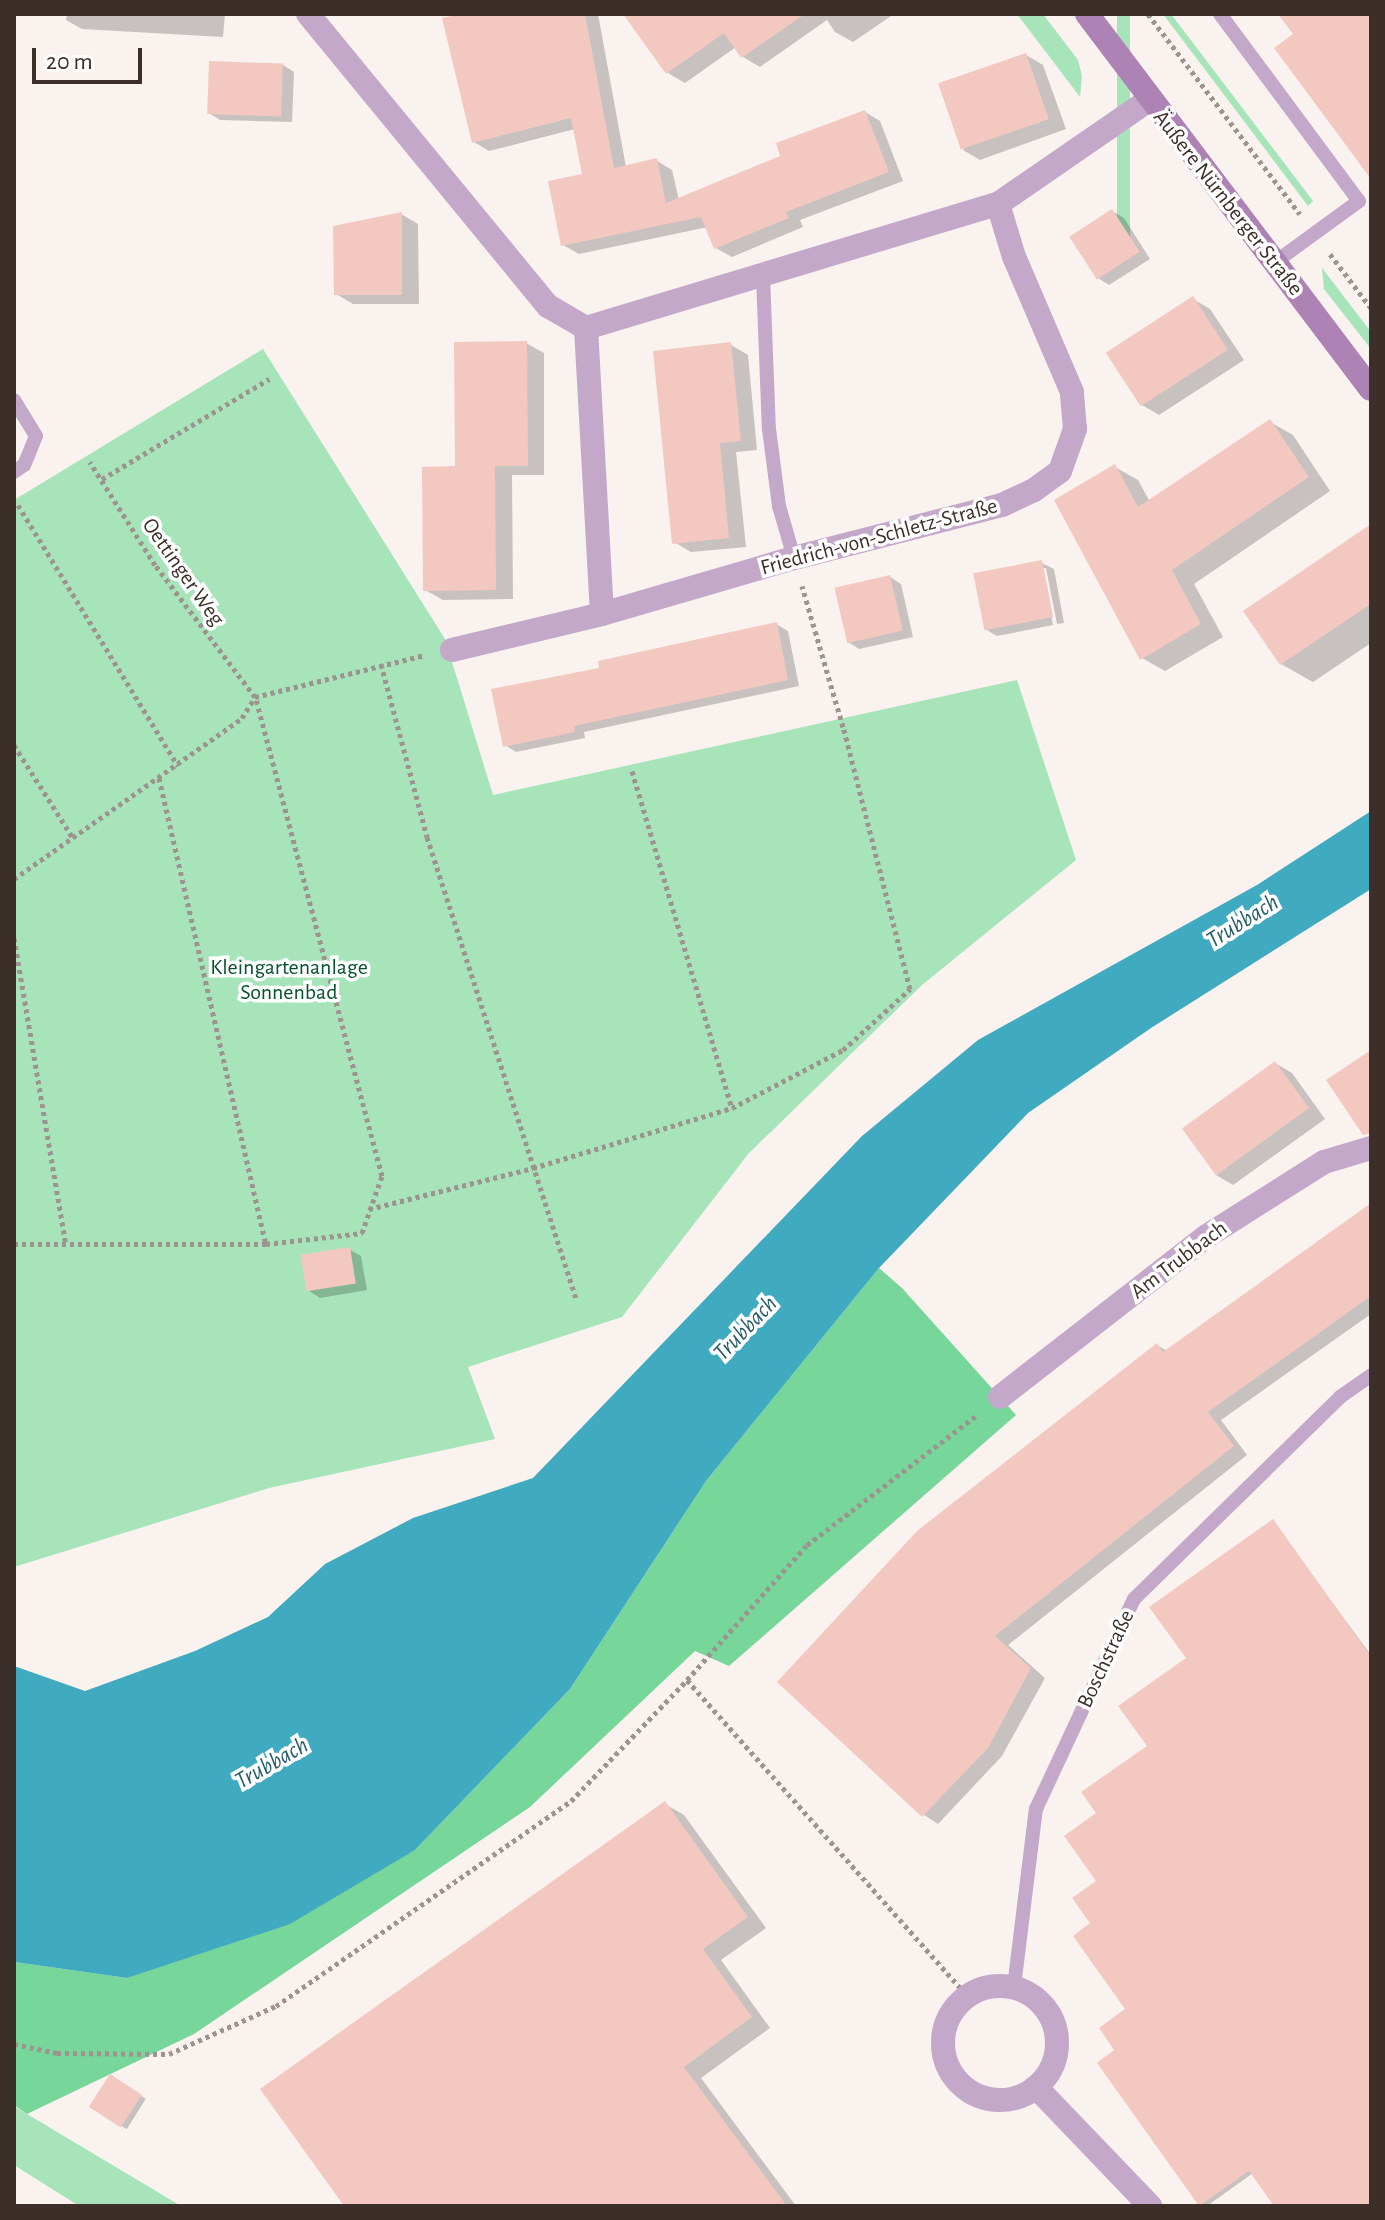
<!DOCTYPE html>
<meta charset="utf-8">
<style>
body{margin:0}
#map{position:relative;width:1385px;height:2220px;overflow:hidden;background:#f9f2ef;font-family:"Alegreya Sans",sans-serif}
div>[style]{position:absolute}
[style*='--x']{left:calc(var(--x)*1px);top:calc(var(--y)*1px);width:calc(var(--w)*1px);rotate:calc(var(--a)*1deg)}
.green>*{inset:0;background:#a7e4ba;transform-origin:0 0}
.forest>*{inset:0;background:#77d69a}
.water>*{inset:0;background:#40abc0}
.shadow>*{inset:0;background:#0003;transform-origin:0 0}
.building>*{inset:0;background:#f3c8c1;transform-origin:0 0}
.path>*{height:5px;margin-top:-2.5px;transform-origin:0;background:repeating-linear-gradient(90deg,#9e948f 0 4px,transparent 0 8px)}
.service>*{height:14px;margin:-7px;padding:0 7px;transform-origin:7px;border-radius:7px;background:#c4a8ca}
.minor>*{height:24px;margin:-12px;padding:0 12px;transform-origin:12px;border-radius:12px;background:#c4a8ca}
.minor>.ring{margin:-12px;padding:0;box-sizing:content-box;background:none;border:24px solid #c4a8ca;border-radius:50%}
.secondary>*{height:24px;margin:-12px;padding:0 12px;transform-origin:12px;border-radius:12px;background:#ac83b4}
span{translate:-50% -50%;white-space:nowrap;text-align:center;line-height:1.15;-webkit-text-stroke:7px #fff;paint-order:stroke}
.street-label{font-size:22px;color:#3c2e28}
.park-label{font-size:22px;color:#06522c}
.water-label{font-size:24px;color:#225c68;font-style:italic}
.frame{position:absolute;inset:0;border:16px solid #3c2e28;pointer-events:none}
.scale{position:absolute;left:32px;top:48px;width:110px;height:36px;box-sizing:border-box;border:4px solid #3c2e28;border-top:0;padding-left:10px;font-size:24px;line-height:28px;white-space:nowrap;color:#3c2e28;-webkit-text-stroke:6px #fff;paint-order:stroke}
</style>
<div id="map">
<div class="green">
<div style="clip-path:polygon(1017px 14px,1043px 14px,1078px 60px,1082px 76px,1080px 97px)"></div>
<div style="left:1117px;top:14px;width:13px;height:243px"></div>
<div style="clip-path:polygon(1163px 14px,1171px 14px,1269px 143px,1313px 201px,1308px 206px)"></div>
<div style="clip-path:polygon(1322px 268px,1371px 332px,1371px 349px,1324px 289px)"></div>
<div style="clip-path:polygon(263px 349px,445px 639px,493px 795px,1017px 680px,1076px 860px,922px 985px,749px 1153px,622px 1317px,468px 1367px,495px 1439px,269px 1488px,14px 1567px,14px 500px)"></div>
<div style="clip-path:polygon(14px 2106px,27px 2114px,181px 2206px,79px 2206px,14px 2165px)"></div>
</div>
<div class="forest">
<div style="clip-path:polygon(879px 1268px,902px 1288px,1016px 1415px,729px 1666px,695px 1651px,530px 1807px,194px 2034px,27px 2114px,14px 2105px,14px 1962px,127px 1978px,415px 1850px,570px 1689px,706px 1481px)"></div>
</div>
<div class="water">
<div style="clip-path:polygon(1371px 811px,1371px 889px,1151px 1028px,1028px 1113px,879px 1268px,706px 1481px,570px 1689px,415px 1850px,290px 1924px,127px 1978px,14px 1962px,14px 1666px,85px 1691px,195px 1651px,268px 1617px,325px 1564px,413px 1518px,533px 1478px,862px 1136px,978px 1040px,1257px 885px)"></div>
</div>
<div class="shadow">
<div style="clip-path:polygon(67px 14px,225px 14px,223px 37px,82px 29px,66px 20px)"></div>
<div style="clip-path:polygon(470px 14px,598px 14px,626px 167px,657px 161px,672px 170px,679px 200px,783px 157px,865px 112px,880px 121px,903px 181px,800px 220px,803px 227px,732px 257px,716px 248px,708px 227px,579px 254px,563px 245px,584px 176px,575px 129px,489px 151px,474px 142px)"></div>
<div style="clip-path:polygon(626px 14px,894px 14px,853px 42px,835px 32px,827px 20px,760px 67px,743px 57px,736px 47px,685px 83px,668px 73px)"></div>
<div style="clip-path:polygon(1026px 55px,1043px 65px,1066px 129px,980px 160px,963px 150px)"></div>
<div style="clip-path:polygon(283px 65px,294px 72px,292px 122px,220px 120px,209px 113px)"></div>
<div style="clip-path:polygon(1112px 211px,1124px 218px,1150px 259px,1109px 285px,1098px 278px)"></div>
<div style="clip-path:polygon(401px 214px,418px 224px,419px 304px,353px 304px,336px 294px)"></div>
<div style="clip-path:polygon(1193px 299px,1210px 309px,1244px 360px,1159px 415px,1142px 405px)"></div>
<div style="clip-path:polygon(526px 343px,544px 353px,544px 475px,512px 475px,513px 599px,443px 600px,425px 590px,457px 468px)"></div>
<div style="clip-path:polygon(731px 345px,748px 355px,757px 450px,736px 452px,746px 547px,691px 552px,674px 542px)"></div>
<div style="clip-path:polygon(1270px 422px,1293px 435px,1330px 491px,1194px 584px,1223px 637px,1165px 671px,1142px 658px,1115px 467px,1138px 480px,1150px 502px)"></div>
<div style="clip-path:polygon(1371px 527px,1371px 643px,1313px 682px,1281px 664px)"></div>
<div style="clip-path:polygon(1042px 563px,1054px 569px,1064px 623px,1057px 624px,1046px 568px,1042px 568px,1053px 625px,997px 636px,985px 629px)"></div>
<div style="clip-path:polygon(890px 577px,901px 584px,913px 637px,859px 649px,848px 642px)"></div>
<div style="clip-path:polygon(776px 624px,788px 631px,799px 686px,584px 732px,585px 738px,516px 752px,505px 745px,602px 669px)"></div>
<div style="clip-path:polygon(1275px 1063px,1292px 1073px,1325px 1119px,1233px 1185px,1216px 1175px)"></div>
<div style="clip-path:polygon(1371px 1205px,1371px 1314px,1221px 1420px,1247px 1455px,1008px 1645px,1045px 1678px,1002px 1756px,938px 1824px,924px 1815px,779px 1682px,1157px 1345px,1167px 1351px)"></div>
<div style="clip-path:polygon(350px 1250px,361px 1256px,367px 1290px,320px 1298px,309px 1291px)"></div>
<div style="clip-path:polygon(1273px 1522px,1371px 1655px,1371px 2206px,1276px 2206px,1253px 2173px,1207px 2206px,1200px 2205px,1117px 2051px,1128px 2010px,1093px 1924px,1099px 1882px,1098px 1813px,1150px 1746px,1188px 1659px)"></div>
<div style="clip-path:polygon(665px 1804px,684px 1815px,766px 1928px,721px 1960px,770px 2028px,701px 2078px,796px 2206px,346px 2206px)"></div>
<div style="left:111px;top:2077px;width:41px;height:36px;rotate:32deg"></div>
</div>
<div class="building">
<div style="clip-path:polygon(461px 14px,585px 14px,614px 168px,657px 158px,666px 203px,780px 156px,776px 143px,865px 110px,889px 172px,786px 212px,789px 218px,714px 249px,701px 217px,561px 246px,548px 181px,582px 174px,571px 118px,472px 143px,442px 18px)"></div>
<div style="clip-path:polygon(623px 14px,805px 14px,741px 58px,724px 33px,666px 74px)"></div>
<div style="clip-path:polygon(1278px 14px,1371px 14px,1371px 179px,1274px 48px,1293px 34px)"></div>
<div style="left:1026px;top:53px;width:70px;height:93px;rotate:71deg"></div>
<div style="left:209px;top:61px;width:74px;height:53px;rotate:2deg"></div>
<div style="left:1112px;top:209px;width:51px;height:51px;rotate:57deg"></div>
<div style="clip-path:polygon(402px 212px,402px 295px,334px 295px,333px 226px)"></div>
<div style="left:1193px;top:296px;width:64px;height:104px;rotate:57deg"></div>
<div style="clip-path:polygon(527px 341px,528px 466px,495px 466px,496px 590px,423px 591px,422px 467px,455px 466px,454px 342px)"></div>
<div style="clip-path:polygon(731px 342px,741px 441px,720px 443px,729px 538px,672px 544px,653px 351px)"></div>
<div style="clip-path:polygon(1270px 419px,1309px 477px,1172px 570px,1201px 624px,1140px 660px,1054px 500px,1115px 464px,1138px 507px)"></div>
<div style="clip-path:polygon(1371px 524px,1371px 604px,1280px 665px,1243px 611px)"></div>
<div style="left:1042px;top:560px;width:58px;height:70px;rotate:79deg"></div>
<div style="left:890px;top:575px;width:57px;height:57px;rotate:77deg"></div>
<div style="clip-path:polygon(777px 622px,788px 680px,574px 726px,575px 732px,503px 747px,491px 689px,599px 668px,598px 661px)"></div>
<div style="clip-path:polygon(1371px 1050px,1371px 1133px,1363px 1135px,1326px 1080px)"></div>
<div style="left:1275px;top:1061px;width:58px;height:115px;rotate:54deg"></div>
<div style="clip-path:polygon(1371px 1203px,1371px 1296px,1208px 1412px,1234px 1446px,995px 1636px,1031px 1668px,988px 1748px,922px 1817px,777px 1682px,917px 1531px,1157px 1343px,1163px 1352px)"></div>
<div style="left:350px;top:1247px;width:37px;height:50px;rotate:81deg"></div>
<div style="clip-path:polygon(1273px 1519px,1371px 1657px,1371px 2206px,1274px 2206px,1249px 2171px,1199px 2206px,1097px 2063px,1114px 2050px,1099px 2028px,1125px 2009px,1073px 1936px,1090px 1923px,1072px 1898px,1096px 1881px,1064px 1836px,1096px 1813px,1081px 1792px,1147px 1746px,1118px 1706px,1186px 1658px,1149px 1607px)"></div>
<div style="clip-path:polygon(665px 1801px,748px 1917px,703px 1949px,752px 2017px,684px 2067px,787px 2206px,344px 2206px,260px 2089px)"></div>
<div style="left:110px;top:2074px;width:38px;height:39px;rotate:33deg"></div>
</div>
<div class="path">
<div style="--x:1148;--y:14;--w:251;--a:52.8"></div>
<div style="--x:1330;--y:254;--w:68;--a:52.8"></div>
<div style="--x:102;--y:479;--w:195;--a:-30.9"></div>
<div style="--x:18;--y:505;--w:306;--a:58.5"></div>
<div style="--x:381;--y:664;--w:179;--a:75.1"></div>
<div style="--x:427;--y:837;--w:484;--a:72.1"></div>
<div style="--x:14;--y:745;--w:110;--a:57.6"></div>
<div style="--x:632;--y:771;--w:352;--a:73.5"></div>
<div style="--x:159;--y:778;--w:478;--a:77.1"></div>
<div style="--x:14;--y:879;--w:279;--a:-35.2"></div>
<div style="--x:242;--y:718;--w:25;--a:-58"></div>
<div style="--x:255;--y:697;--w:175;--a:-13.9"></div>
<div style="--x:14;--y:938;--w:310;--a:80.4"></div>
<div style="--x:369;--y:1209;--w:169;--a:-14"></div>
<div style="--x:533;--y:1168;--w:208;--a:-16.8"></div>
<div style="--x:732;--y:1108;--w:125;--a:-27.6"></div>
<div style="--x:843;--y:1050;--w:91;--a:-42.3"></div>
<div style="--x:910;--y:989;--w:270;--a:-104.3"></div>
<div style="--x:843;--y:727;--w:147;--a:-106.2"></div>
<div style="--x:14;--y:1244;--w:252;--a:0"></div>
<div style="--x:266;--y:1244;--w:97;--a:-6.5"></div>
<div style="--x:362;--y:1233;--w:60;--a:-70.7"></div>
<div style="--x:382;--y:1176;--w:496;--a:-104.8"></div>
<div style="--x:255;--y:697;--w:166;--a:-127.1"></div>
<div style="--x:155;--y:565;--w:122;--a:-122.3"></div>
<div style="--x:687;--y:1680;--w:421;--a:48.4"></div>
<div style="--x:14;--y:2044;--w:44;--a:11.8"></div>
<div style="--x:57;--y:2053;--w:112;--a:0.5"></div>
<div style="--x:169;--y:2054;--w:117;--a:-24.2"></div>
<div style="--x:276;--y:2006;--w:359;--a:-34.8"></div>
<div style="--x:571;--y:1801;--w:168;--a:-46.2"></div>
<div style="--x:687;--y:1680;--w:181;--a:-48.4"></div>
<div style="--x:807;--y:1545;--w:214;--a:-37.4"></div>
</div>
<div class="service">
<div style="--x:1220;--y:14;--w:233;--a:53.4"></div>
<div style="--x:1359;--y:201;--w:105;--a:143.9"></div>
<div style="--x:763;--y:276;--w:153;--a:87.8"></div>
<div style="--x:769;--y:429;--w:78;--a:82.6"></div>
<div style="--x:779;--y:506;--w:54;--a:73.9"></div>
<div style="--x:14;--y:400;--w:42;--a:58.6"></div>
<div style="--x:36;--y:436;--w:31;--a:112"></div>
<div style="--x:24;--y:465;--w:12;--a:145"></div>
<div style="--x:1014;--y:1987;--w:179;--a:-83"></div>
<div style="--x:1036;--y:1809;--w:232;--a:-65"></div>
<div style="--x:1134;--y:1599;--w:289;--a:-44.4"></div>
<div style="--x:1340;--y:1397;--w:38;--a:-35"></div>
</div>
<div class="minor">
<div style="--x:308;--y:14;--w:378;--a:50.6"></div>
<div style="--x:548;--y:306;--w:44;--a:30.1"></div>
<div style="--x:586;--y:328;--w:430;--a:-16.8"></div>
<div style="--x:998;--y:204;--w:183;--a:-34.6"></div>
<div style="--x:586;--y:328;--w:286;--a:86.8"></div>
<div style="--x:602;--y:614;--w:200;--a:-16.3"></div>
<div style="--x:794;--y:558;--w:215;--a:-14.3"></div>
<div style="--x:1002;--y:505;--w:35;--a:-25"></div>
<div style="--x:1034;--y:490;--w:32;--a:-36"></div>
<div style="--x:1060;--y:471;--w:45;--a:-70.3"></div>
<div style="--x:1075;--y:429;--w:37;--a:-95"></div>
<div style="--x:1072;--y:392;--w:147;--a:-113.2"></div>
<div style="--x:1014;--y:257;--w:55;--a:-106.8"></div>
<div style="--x:452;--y:650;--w:154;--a:-13.5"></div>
<div style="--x:1000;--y:1397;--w:262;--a:-37.9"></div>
<div style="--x:1207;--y:1236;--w:138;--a:-32.3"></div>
<div style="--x:1324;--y:1162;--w:49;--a:-16.6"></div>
<div class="ring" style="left:943px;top:1986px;width:90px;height:90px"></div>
<div style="--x:1036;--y:2087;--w:165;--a:46.2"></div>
</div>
<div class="secondary">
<div style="--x:1087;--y:14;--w:470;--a:52.9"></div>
</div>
<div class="street-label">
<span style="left:1228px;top:203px;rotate:52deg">Äußere Nürnberger Straße</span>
<span style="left:879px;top:537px;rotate:-15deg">Friedrich-von-Schletz-Straße</span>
<span style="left:183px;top:572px;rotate:55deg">Oettinger Weg</span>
<span style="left:1179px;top:1260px;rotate:-37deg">Am Trubbach</span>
<span style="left:1106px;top:1659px;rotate:-65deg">Boschstraße</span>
</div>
<div class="park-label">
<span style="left:289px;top:980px">Kleingartenanlage<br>Sonnenbad</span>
</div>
<div class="water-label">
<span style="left:1243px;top:922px;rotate:-32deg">Trubbach</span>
<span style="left:746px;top:1329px;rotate:-46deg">Trubbach</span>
<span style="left:272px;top:1764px;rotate:-30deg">Trubbach</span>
</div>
<div class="frame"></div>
<div class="scale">20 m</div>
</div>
